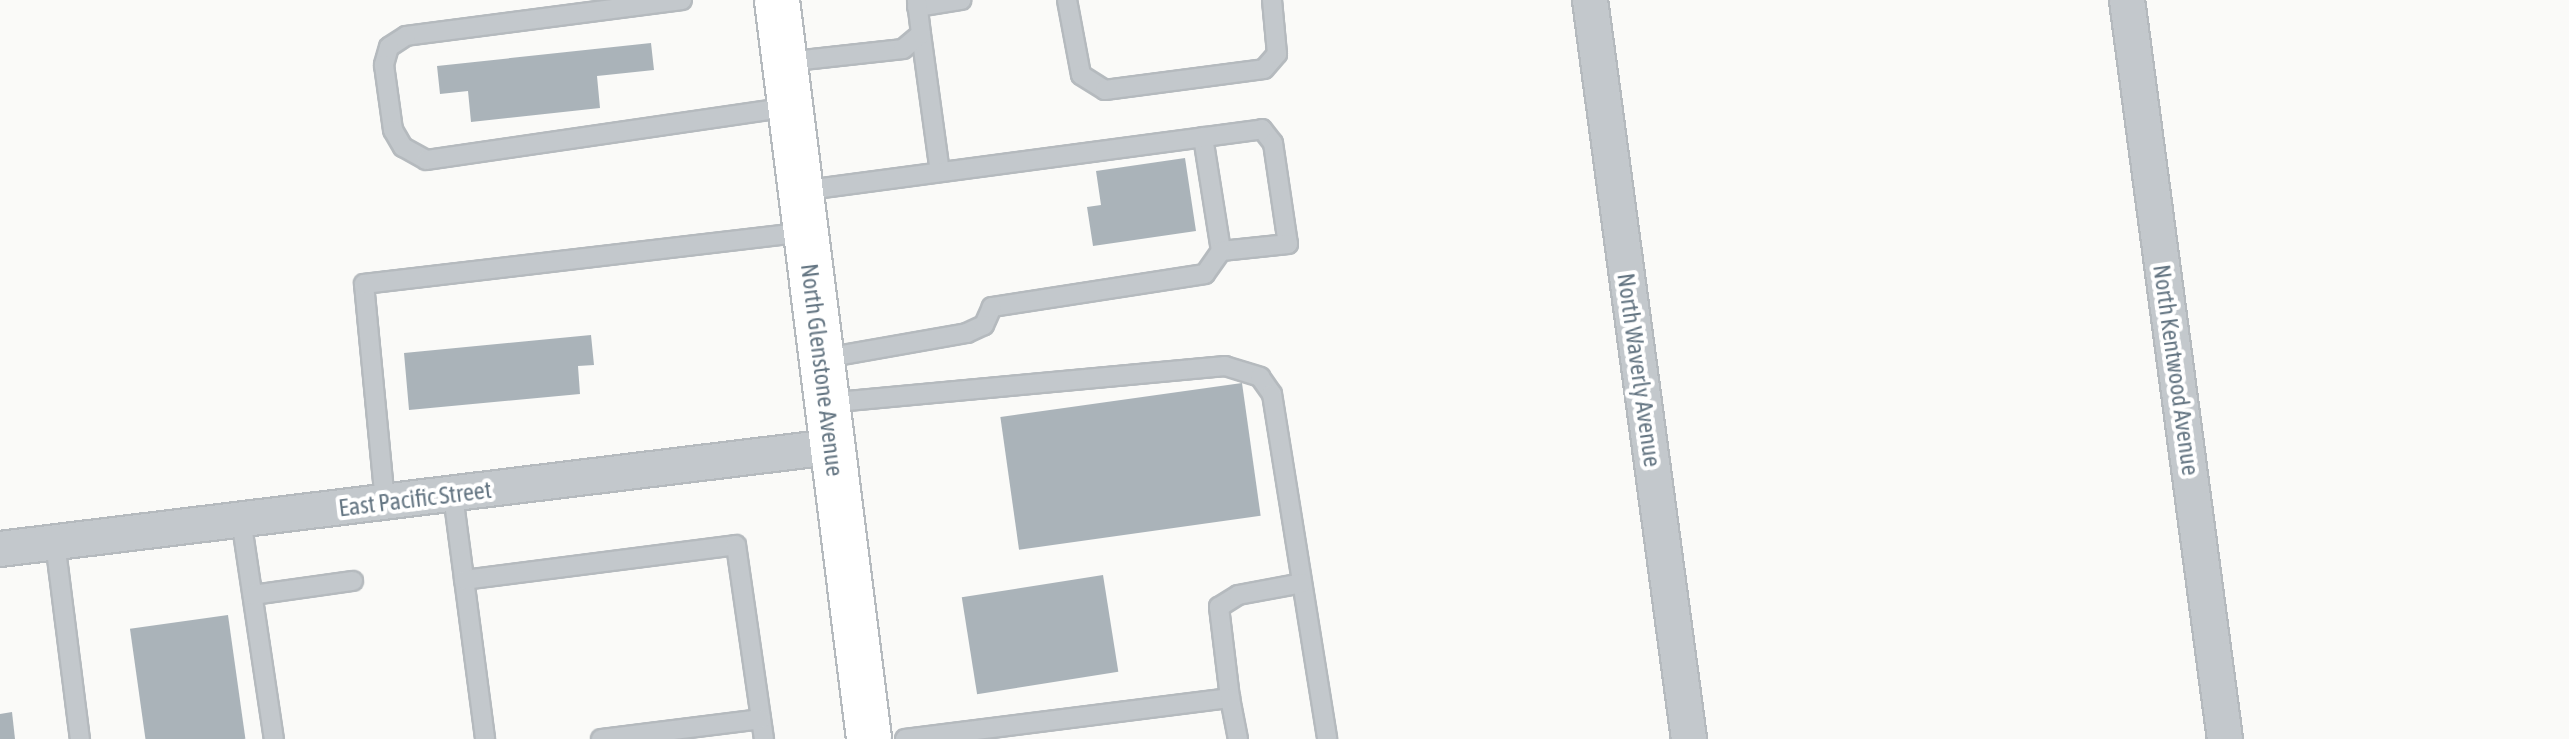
<!DOCTYPE html>
<style>
body{margin:0}
#map{position:relative;width:2569px;height:739px;overflow:hidden;background:#fafaf8;font-family:"Asap Condensed",sans-serif}
div>[style]{position:absolute}
[style*='--x']{left:calc(var(--x)*1px);top:calc(var(--y)*1px);width:calc(var(--w)*1px);rotate:calc(var(--a)*1deg)}
.building>*{inset:0;background:#aab3b9;transform-origin:0 0}
.roads{filter:drop-shadow(2px 0 #b5babe) drop-shadow(-2px 0 #b5babe) drop-shadow(0 2px #b5babe) drop-shadow(0 -2px #b5babe)}
.lane>*{height:18px;margin:-9px;padding:0 9px;transform-origin:9px;border-radius:9px;background:#c3c8cc}
.street>*{height:34px;margin:-17px;padding:0 17px;transform-origin:17px;border-radius:17px;background:#c3c8cc}
.primary>*{height:44px;margin:-22px;padding:0 22px;transform-origin:22px;border-radius:22px;background:#fff}
span{translate:-50% -50%;white-space:nowrap;text-align:center;line-height:1.15;-webkit-text-stroke:8px #fff;paint-order:stroke}
.street-label{font-size:24px;color:#657683}
</style>
<div id="map">
<div class="building">
<div style="clip-path:polygon(651px 43px,654px 70px,597px 76px,600px 108px,471px 122px,468px 91px,440px 94px,437px 66px)"></div>
<div style="clip-path:polygon(1185px 158px,1196px 231px,1093px 246px,1087px 207px,1101px 205px,1096px 171px)"></div>
<div style="clip-path:polygon(591px 335px,594px 365px,578px 366px,580px 394px,409px 410px,404px 353px)"></div>
<div style="left:1242px;top:383px;width:134px;height:244px;rotate:82deg"></div>
<div style="left:1103px;top:575px;width:98px;height:143px;rotate:81deg"></div>
<div style="left:228px;top:615px;width:125px;height:99px;rotate:82deg"></div>
<div style="clip-path:polygon(12px 712px,15px 739px,0 739px,0 714px)"></div>
</div>
<div class="roads">
<div class="lane">
<div style="--x:682;--y:0;--w:278;--a:172.6"></div>
<div style="--x:406;--y:36;--w:20;--a:147"></div>
<div style="--x:389;--y:47;--w:19;--a:106"></div>
<div style="--x:384;--y:65;--w:66;--a:82.1"></div>
<div style="--x:393;--y:130;--w:20;--a:60"></div>
<div style="--x:403;--y:147;--w:26;--a:29"></div>
<div style="--x:426;--y:160;--w:368;--a:-8.3"></div>
<div style="--x:1067;--y:0;--w:76;--a:79.4"></div>
<div style="--x:1081;--y:75;--w:28;--a:32"></div>
<div style="--x:1105;--y:90;--w:160;--a:-7.5"></div>
<div style="--x:1264;--y:69;--w:20;--a:-49"></div>
<div style="--x:1277;--y:54;--w:54;--a:-95.3"></div>
<div style="--x:917;--y:7;--w:45;--a:-9"></div>
<div style="--x:921;--y:34;--w:139;--a:82.2"></div>
<div style="--x:785;--y:62;--w:119;--a:-6.3"></div>
<div style="--x:903;--y:49;--w:23;--a:-40"></div>
<div style="--x:921;--y:34;--w:34;--a:-97"></div>
<div style="--x:1203;--y:137;--w:115;--a:81"></div>
<div style="--x:800;--y:191;--w:466;--a:-7.6"></div>
<div style="--x:1262;--y:129;--w:18;--a:52"></div>
<div style="--x:1273;--y:143;--w:102;--a:81.6"></div>
<div style="--x:1288;--y:244;--w:67;--a:174"></div>
<div style="--x:1221;--y:251;--w:28;--a:125"></div>
<div style="--x:1205;--y:274;--w:216;--a:171.2"></div>
<div style="--x:992;--y:307;--w:20;--a:114"></div>
<div style="--x:984;--y:325;--w:19;--a:155"></div>
<div style="--x:967;--y:333;--w:149;--a:170"></div>
<div style="--x:826;--y:403;--w:401;--a:-5.3"></div>
<div style="--x:1225;--y:366;--w:37;--a:17"></div>
<div style="--x:1260;--y:377;--w:21;--a:55"></div>
<div style="--x:1272;--y:394;--w:349;--a:80.9"></div>
<div style="--x:453;--y:495;--w:246;--a:82.5"></div>
<div style="--x:385;--y:502;--w:219;--a:-95.5"></div>
<div style="--x:364;--y:284;--w:444;--a:-6.7"></div>
<div style="--x:241;--y:519;--w:222;--a:81.5"></div>
<div style="--x:55;--y:542;--w:199;--a:82.8"></div>
<div style="--x:464;--y:580;--w:274;--a:-7.3"></div>
<div style="--x:736;--y:545;--w:196;--a:81.8"></div>
<div style="--x:253;--y:595;--w:101;--a:-8"></div>
<div style="--x:1230;--y:698;--w:92;--a:-96.9"></div>
<div style="--x:1219;--y:607;--w:22;--a:-32"></div>
<div style="--x:1238;--y:595;--w:65;--a:-10.6"></div>
<div style="--x:601;--y:739;--w:161;--a:-7.1"></div>
<div style="--x:905;--y:739;--w:328;--a:-7.2"></div>
<div style="--x:1230;--y:698;--w:42;--a:79"></div>
</div>
<div class="street">
<div style="--x:1590;--y:0;--w:746;--a:82.37"></div>
<div style="--x:2127;--y:0;--w:745;--a:82.45"></div>
<div style="--x:0;--y:549;--w:837;--a:-7"></div>
</div>
<div class="primary">
<div style="--x:777;--y:0;--w:745;--a:82.9"></div>
</div>
</div>
<div class="street-label">
<span style="left:822px;top:370px;rotate:83deg">North Glenstone Avenue</span>
<span style="left:1639px;top:370px;rotate:82deg">North Waverly Avenue</span>
<span style="left:2176px;top:370px;rotate:82deg">North Kentwood Avenue</span>
<span style="left:415px;top:499px;rotate:-7deg">East Pacific Street</span>
</div>
</div>
